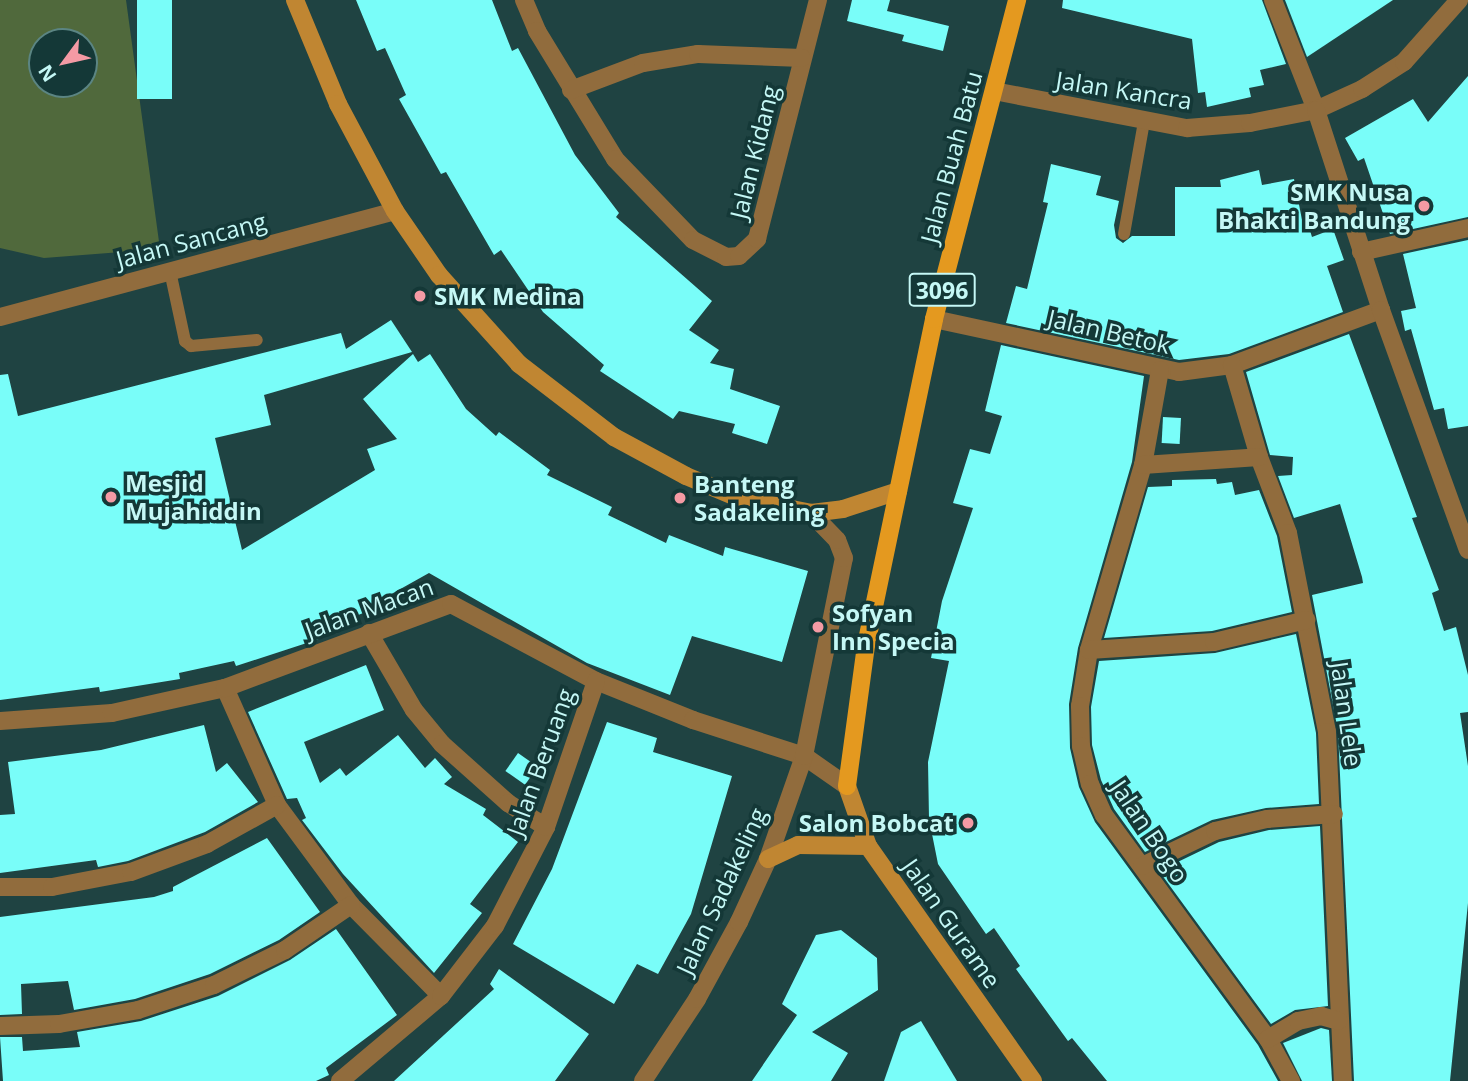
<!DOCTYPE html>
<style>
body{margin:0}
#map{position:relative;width:1468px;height:1081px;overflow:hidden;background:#1f4342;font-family:"Open Sans",sans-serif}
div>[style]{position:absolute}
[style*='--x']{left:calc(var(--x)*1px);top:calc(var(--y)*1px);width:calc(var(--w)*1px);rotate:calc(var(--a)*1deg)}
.green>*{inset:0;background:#50693c}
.building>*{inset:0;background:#79fdf9;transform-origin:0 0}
.service>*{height:12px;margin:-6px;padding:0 6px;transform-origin:6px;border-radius:6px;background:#916c3d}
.minor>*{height:18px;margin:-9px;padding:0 9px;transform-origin:9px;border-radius:9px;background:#916c3d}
.tertiary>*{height:18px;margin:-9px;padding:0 9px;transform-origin:9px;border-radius:9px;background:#916c3d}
.secondary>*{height:18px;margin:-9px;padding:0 9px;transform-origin:9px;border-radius:9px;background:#c08632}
.primary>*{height:18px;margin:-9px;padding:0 9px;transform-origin:9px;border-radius:9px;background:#e4991f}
.dots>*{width:19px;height:19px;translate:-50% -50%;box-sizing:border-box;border:4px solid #143837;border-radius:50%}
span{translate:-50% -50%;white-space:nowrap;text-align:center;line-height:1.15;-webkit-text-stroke:7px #143837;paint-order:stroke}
.shield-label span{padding:2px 5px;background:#143837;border:2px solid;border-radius:5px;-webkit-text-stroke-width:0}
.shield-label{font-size:23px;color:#c5f8f6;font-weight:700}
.street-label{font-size:24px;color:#c5f8f6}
.poi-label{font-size:24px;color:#c5f8f6;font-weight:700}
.right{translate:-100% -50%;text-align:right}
.left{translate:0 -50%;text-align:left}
.north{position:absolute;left:28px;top:28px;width:70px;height:70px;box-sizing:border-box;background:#143837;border:2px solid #5b8583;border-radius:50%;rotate:237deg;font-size:19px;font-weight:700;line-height:28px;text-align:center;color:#c5f8f6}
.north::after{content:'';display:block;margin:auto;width:24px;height:32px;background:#f49aa4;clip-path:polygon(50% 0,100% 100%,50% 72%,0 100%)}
</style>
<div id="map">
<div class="green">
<div style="clip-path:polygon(evenodd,0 0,126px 0,160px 249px,44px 258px,0 248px,0 0,42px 42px,84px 42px,84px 84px,42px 84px,42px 42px)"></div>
</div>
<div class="building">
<div style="left:137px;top:0;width:35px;height:99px"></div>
<div style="clip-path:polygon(356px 0,492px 0,512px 51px,518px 48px,575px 155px,619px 213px,616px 217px,712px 301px,689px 330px,719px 350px,710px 363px,734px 369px,730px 389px,780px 406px,767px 444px,732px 433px,735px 424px,679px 411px,673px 419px,600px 371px,604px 365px,543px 312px,501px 250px,494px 255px,446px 172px,441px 174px,399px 99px,406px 95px,385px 48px,377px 51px)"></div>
<div style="clip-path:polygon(852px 0,890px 0,887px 11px,949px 26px,943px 51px,902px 41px,904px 35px,847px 21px)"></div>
<div style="clip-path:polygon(1063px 0,1262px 0,1286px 64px,1260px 70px,1264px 85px,1249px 88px,1251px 97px,1207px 107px,1205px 92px,1198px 93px,1192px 39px,1062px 8px)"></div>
<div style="clip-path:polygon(1285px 0,1393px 0,1307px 57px)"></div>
<div style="clip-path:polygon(1468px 76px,1468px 217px,1390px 234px,1364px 158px,1358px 161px,1345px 138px,1413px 99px,1428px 122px)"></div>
<div style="clip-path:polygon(1051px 164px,1101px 176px,1096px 195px,1119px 201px,1114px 225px,1116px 238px,1123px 243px,1132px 236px,1175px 236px,1175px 187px,1221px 187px,1220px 180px,1259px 170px,1262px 185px,1294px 179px,1303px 225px,1308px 224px,1312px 237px,1333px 229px,1344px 260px,1327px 266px,1343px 312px,1229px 354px,1179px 360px,1006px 323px,1016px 286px,1027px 289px,1048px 203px,1043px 202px)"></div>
<div style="clip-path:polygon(1468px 240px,1468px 426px,1448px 429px,1444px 408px,1434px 410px,1411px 329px,1405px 331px,1401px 311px,1416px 308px,1403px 254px)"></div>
<div style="clip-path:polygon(391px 320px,412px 352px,264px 395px,271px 425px,215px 438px,242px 550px,375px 470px,367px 449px,397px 439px,363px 399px,413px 354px,418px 362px,430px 354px,466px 409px,496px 436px,499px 432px,550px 470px,547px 475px,612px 507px,608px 515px,666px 543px,669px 535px,723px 556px,725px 547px,808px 571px,782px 662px,692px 636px,670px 695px,587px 663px,429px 573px,370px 606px,371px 610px,317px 631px,319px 639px,236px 666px,234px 661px,179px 673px,180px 679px,100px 692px,99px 687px,0 700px,0 375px,8px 374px,18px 416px,341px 333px,346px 349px)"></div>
<div style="clip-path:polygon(1349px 334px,1417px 517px,1412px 518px,1439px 590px,1432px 593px,1444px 631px,1456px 627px,1468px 675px,1468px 712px,1460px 713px,1468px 766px,1468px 903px,1450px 1081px,1354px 1081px,1338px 731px,1312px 595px,1363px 583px,1362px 577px,1340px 504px,1294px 518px,1278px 476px,1292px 475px,1293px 457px,1270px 455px,1246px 372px)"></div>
<div style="clip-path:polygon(1001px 345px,1144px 376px,1132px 462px,1078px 648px,1069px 704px,1070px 748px,1079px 787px,1095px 822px,1258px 1045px,1278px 1081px,1107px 1081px,1072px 1038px,1068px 1041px,1016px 969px,1020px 966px,994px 928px,986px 934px,938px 864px,929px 819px,928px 762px,949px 661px,931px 658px,942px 601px,973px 508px,953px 503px,970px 449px,990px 454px,1002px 416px,985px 411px)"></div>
<div style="left:1163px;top:417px;width:18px;height:26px;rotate:3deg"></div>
<div style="clip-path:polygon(1216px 479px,1217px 484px,1232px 482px,1235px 495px,1259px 490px,1277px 536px,1292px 612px,1212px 631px,1104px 638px,1148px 487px,1172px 486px,1172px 480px)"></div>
<div style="clip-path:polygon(1296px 634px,1316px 733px,1319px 804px,1266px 808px,1212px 820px,1145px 852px,1114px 809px,1101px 780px,1092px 745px,1091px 707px,1099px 661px,1215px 653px)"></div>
<div style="clip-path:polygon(366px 665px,384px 710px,304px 742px,320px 783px,340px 768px,346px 776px,398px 735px,425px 768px,435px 758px,452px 777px,444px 784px,486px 809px,483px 815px,518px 842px,470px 904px,482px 913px,434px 973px,343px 874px,302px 820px,306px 818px,297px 798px,287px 799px,248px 712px)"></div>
<div style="clip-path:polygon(607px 722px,657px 738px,653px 752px,732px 776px,691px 914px,658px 974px,637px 964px,614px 1004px,513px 944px,552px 869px)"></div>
<div style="clip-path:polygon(204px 725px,216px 772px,227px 763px,258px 802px,205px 832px,128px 861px,98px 867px,96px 860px,0 873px,0 815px,15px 814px,8px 762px,101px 750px)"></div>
<div style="left:518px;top:753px;width:24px;height:22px;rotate:35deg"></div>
<div style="clip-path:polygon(1320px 826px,1328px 1006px,1295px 1010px,1271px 1024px,1159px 871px,1219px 842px,1269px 830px)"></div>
<div style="clip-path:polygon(267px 838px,320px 912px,279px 940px,210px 974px,135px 999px,74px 1010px,68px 981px,21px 984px,22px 1014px,0 1015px,0 917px,154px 897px,173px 891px,173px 887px)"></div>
<div style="clip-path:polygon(336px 929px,397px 1015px,326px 1068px,329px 1075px,316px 1081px,3px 1081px,0 1037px,22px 1037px,23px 1051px,80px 1047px,77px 1032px,141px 1021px,218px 996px,290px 960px)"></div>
<div style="clip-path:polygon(841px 930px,877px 958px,878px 990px,812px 1032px,848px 1053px,831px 1081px,752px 1081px,797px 1015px,782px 1004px,816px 935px)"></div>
<div style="clip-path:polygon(499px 969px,589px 1034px,555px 1081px,394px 1081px,494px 989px,490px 984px)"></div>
<div style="clip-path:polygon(921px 1021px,957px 1081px,884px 1081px,901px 1032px)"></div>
<div style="clip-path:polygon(1321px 1028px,1329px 1030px,1332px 1081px,1302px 1081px,1283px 1043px)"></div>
</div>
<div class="service">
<div style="--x:1124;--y:234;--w:114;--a:-79.9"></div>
<div style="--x:170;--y:271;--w:72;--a:77.9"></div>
<div style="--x:185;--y:341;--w:8;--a:40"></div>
<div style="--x:191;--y:346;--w:66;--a:-5.2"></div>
</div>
<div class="minor">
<div style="--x:524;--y:0;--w:34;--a:67"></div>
<div style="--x:537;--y:31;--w:150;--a:58.6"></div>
<div style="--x:615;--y:159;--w:112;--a:46.1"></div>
<div style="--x:693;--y:240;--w:37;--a:27"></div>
<div style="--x:726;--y:257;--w:13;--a:-4"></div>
<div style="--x:739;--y:256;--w:25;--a:-43"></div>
<div style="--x:757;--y:239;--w:247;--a:-75.7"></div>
<div style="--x:1273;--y:0;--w:118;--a:68.6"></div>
<div style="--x:571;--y:90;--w:77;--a:-20.6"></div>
<div style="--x:643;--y:63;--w:56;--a:-9.3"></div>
<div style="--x:698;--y:54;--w:104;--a:2.2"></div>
<div style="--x:1361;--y:252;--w:110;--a:-12.6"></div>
<div style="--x:934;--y:319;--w:251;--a:12.2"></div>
<div style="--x:1179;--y:372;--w:53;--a:-7.5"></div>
<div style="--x:1232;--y:365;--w:159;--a:-20.3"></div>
<div style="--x:1232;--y:365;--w:96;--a:73.6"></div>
<div style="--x:1259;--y:457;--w:81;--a:69.1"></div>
<div style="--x:1288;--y:533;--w:203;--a:78.9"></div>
<div style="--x:1327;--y:732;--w:349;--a:87.4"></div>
<div style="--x:1160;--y:370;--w:97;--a:100.1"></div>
<div style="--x:1143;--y:465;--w:193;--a:106.3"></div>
<div style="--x:1089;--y:650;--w:57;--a:99.1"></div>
<div style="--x:1080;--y:706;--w:40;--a:88.6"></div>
<div style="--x:1081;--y:746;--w:39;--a:77"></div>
<div style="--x:1090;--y:784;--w:34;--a:66"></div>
<div style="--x:1104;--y:815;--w:278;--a:53.8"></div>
<div style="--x:1268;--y:1039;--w:48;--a:61.3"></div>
<div style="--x:1143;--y:465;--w:116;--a:-3.9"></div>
<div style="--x:369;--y:633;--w:89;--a:59.7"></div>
<div style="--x:414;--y:710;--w:44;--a:50.5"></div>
<div style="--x:442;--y:744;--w:89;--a:41.8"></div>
<div style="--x:508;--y:803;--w:45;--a:32.3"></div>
<div style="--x:1089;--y:650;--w:125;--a:-3.7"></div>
<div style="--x:1214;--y:642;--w:95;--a:-13.4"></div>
<div style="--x:225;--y:688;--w:128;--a:66"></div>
<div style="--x:277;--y:805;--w:124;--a:53.5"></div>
<div style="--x:351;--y:905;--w:128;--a:45.3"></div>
<div style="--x:0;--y:721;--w:112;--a:-4.1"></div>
<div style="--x:112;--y:713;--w:116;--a:-12.5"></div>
<div style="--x:225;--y:688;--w:241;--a:-20.4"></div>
<div style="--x:451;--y:604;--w:164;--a:28"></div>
<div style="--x:596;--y:681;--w:105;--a:21.9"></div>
<div style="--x:693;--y:720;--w:117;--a:18"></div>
<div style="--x:804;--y:756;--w:52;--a:34.9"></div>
<div style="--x:1142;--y:866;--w:81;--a:-25.6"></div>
<div style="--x:1215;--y:831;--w:53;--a:-13"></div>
<div style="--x:1267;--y:819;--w:67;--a:-4.3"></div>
<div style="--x:0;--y:887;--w:52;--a:0"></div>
<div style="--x:52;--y:887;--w:80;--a:-10.8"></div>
<div style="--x:131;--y:872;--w:81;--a:-20.2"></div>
<div style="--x:207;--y:844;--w:80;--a:-29.1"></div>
<div style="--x:0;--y:1026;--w:59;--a:-1.9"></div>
<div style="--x:59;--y:1024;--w:80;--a:-10"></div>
<div style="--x:138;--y:1010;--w:80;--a:-18.2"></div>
<div style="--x:214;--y:985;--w:79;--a:-26.2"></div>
<div style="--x:285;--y:950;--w:80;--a:-34.3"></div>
<div style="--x:1268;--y:1039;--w:35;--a:-31"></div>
<div style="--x:1298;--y:1021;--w:24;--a:-12"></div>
<div style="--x:1321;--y:1016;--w:18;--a:16"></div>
<div style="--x:340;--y:1081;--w:132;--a:-40.1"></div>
<div style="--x:441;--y:996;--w:88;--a:-52.4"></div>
<div style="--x:495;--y:926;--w:111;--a:-62.7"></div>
<div style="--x:546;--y:827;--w:154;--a:-71.1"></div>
</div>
<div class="tertiary">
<div style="--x:994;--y:91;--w:197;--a:10.9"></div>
<div style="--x:1187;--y:128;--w:63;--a:-4.5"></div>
<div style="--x:1250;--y:123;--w:67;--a:-11.1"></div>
<div style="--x:1316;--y:110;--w:51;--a:-24.5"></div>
<div style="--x:1362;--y:89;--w:50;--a:-32.7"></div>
<div style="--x:1404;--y:62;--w:83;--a:-48.4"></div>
<div style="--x:1316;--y:110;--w:210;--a:72"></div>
<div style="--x:1381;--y:310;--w:255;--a:70.1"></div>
<div style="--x:0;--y:317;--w:409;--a:-15"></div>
<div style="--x:643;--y:1081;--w:98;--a:-56.6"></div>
<div style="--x:697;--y:999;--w:88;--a:-61.4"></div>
<div style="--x:739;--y:922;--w:69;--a:-65.3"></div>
<div style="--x:768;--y:859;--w:109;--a:-70.7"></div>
<div style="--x:804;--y:756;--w:202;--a:-78.6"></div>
<div style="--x:844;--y:558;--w:19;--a:-111"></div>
<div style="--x:837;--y:540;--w:37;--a:-134"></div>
</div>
<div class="secondary">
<div style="--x:295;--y:0;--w:113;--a:67.5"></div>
<div style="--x:338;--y:104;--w:121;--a:62"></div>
<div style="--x:395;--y:211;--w:78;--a:55.5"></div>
<div style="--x:439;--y:275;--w:120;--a:48"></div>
<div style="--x:519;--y:364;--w:120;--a:37.5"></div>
<div style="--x:614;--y:437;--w:82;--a:28.4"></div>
<div style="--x:686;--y:476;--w:60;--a:22.7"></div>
<div style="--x:741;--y:499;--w:71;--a:11.3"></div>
<div style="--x:811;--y:513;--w:32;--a:-7"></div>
<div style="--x:843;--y:509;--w:58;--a:-18.1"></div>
<div style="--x:847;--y:786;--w:64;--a:70.7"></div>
<div style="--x:868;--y:846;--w:287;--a:54.9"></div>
<div style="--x:768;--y:859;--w:33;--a:-25"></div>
<div style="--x:798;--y:845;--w:70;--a:0.8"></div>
</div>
<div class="primary">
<div style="--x:847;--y:786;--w:142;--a:-82.3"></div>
<div style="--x:866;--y:645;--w:333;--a:-78.2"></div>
<div style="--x:934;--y:319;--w:330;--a:-75.4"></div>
</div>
<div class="dots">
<div style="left:1424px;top:206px;background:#f49aa4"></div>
<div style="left:420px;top:296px;background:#f49aa4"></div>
<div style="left:111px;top:497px;background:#f49aa4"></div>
<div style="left:680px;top:498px;background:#f49aa4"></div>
<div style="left:818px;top:627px;background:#f49aa4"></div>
<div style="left:968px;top:823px;background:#f49aa4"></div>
</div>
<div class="shield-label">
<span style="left:942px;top:290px">3096</span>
</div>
<div class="street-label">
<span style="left:1124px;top:90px;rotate:9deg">Jalan Kancra</span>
<span style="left:754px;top:152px;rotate:-76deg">Jalan Kidang</span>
<span style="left:951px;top:157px;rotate:-75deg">Jalan Buah Batu</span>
<span style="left:191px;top:240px;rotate:-15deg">Jalan Sancang</span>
<span style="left:1109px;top:331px;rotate:13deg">Jalan Betok</span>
<span style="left:369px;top:608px;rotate:-20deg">Jalan Macan</span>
<span style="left:1347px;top:714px;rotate:82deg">Jalan Lele</span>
<span style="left:540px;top:762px;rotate:-70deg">Jalan Beruang</span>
<span style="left:1150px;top:831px;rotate:56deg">Jalan Bogo</span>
<span style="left:721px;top:891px;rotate:-65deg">Jalan Sadakeling</span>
<span style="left:952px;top:923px;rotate:55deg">Jalan Gurame</span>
</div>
<div class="poi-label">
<span class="right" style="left:1410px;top:206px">SMK Nusa<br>Bhakti Bandung</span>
<span class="left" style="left:434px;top:296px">SMK Medina</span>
<span class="left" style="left:125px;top:497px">Mesjid<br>Mujahiddin</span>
<span class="left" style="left:694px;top:498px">Banteng<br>Sadakeling</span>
<span class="left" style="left:832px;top:627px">Sofyan<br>Inn Specia</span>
<span class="right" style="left:954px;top:823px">Salon Bobcat</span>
</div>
<div class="north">N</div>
</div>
